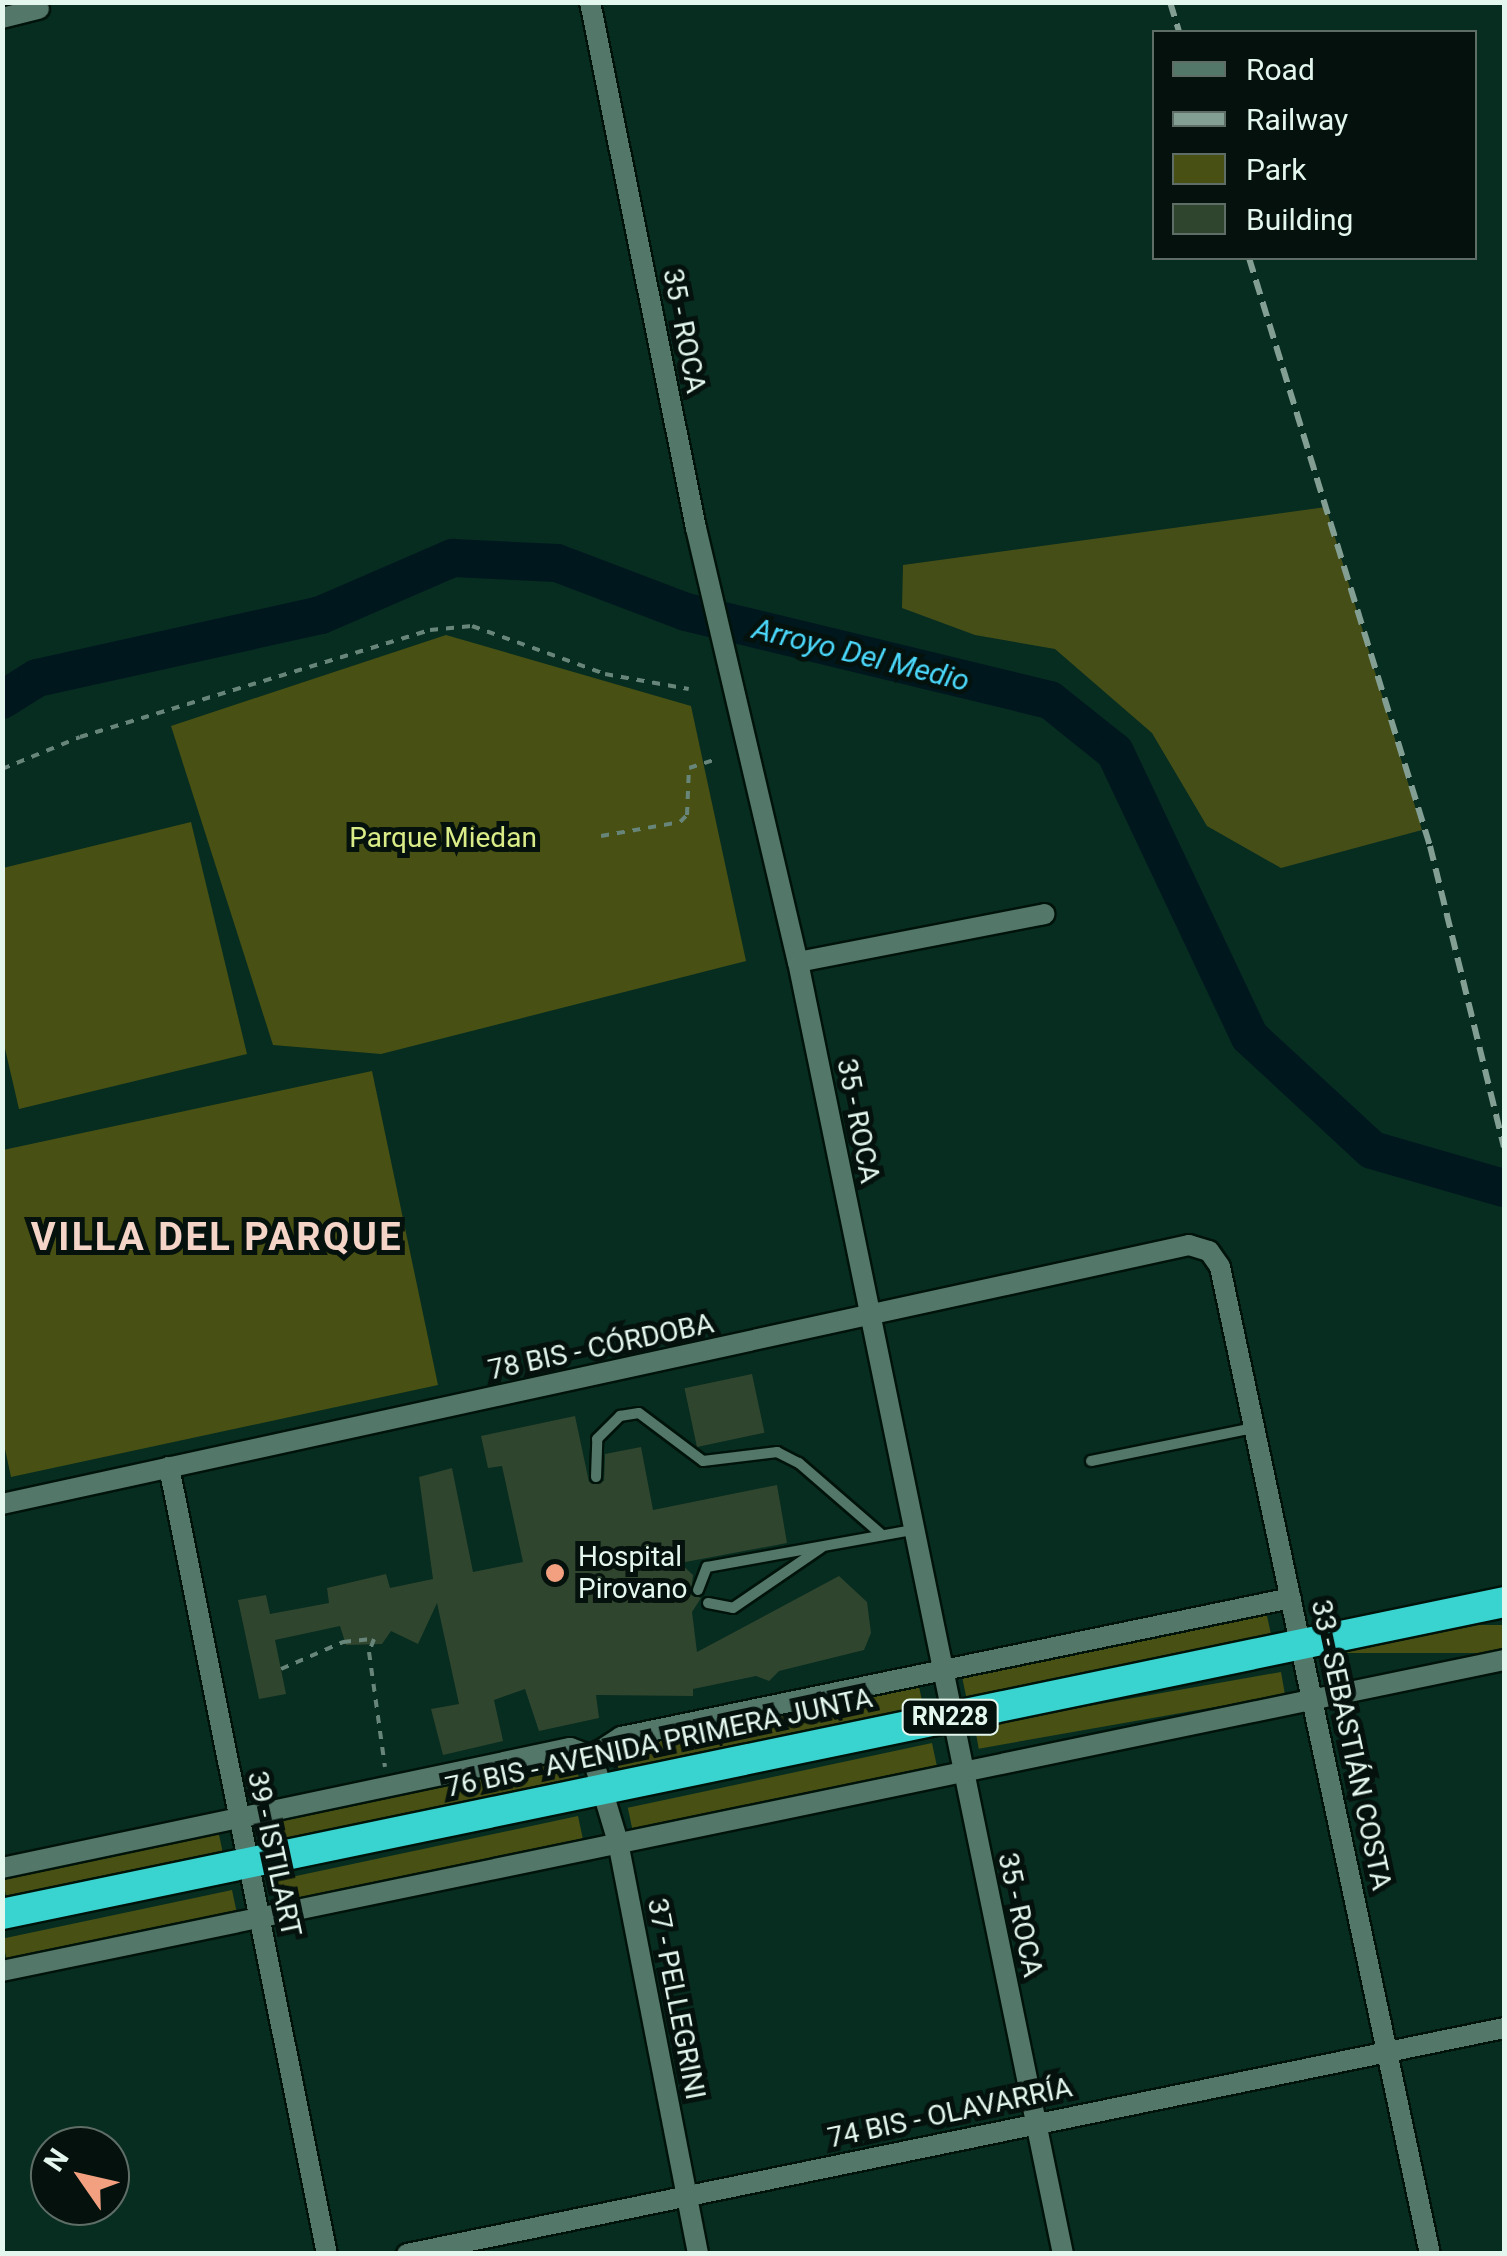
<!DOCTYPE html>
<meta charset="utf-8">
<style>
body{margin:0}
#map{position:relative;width:1507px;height:2256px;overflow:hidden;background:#072c20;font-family:Roboto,sans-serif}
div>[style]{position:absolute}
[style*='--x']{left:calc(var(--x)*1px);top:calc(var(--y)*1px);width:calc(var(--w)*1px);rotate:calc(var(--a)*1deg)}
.green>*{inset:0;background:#485113;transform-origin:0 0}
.forest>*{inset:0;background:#454e17}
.river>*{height:38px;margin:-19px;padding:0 19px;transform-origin:19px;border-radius:19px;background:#00171e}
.building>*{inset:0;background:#30452e;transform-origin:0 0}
.path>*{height:4px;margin-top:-2px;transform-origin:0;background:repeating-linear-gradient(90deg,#68857a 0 8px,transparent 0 16px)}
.roads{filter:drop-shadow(2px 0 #00130a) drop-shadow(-2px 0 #00130a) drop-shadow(0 2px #00130a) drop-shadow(0 -2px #00130a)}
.lane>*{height:10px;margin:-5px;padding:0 5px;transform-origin:5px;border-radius:5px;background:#537769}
.street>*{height:20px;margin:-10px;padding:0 10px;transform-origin:10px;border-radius:10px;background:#537769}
.highway>*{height:30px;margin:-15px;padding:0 15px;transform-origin:15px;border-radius:15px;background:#39d4d0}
.rail>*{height:6px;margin-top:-3px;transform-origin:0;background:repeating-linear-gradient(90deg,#839e93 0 15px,transparent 0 23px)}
.dots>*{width:28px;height:28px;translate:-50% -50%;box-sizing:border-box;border:5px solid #04110c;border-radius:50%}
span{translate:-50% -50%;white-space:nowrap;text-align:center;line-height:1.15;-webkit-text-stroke:10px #04110c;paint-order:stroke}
.shield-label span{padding:2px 8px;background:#04110c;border:2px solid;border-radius:8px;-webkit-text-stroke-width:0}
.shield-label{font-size:25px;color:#e4f7ee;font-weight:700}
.street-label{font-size:28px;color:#e4f7ee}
.park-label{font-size:28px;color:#daec87}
.poi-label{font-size:28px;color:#e4f7ee}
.left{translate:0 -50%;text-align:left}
.water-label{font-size:30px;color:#4bd8fb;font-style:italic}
.district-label{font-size:38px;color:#f4d4c7;font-weight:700;letter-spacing:2.5px}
.frame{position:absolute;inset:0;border:5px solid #e4f7ee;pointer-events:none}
.legend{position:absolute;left:1152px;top:30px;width:325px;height:230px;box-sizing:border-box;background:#04110c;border:2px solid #5e6d66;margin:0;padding:12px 18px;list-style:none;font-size:30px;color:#e4f7ee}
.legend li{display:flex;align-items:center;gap:20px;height:50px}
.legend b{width:50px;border:2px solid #5e6d66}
.north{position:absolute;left:30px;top:2126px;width:100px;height:100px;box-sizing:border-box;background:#04110c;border:2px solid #5e6d66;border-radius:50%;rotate:304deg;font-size:28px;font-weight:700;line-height:40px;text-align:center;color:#e4f7ee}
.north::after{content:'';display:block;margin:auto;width:35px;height:45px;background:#f2a080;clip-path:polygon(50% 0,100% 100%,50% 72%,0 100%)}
</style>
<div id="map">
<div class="green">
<div style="clip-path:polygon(446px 635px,691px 706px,746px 961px,381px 1054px,273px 1045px,171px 726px)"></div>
<div style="clip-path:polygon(191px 822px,247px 1054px,19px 1109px,3px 1040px,3px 868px)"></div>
<div style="clip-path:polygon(372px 1071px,438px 1385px,11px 1477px,2px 1435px,3px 1150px)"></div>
<div style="left:1266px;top:1611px;width:24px;height:311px;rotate:78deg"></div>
<div style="left:1504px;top:1625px;width:28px;height:180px;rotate:90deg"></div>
<div style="left:1281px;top:1672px;width:23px;height:311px;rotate:80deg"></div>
<div style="left:918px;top:1682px;width:24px;height:311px;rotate:78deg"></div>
<div style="left:932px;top:1743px;width:24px;height:311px;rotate:78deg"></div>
<div style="left:574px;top:1755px;width:24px;height:311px;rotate:78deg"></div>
<div style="left:578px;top:1816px;width:25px;height:311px;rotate:78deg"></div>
<div style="left:218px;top:1830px;width:24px;height:221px;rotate:78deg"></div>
<div style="left:232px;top:1890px;width:25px;height:235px;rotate:78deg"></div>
</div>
<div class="forest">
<div style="clip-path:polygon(1326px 507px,1422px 830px,1281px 868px,1207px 826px,1152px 733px,1055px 649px,975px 635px,902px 608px,903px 565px)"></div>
</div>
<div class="river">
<div style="--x:2;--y:700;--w:41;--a:-32.2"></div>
<div style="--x:37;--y:678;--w:291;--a:-12.5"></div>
<div style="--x:321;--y:615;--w:144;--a:-23.4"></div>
<div style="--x:453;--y:558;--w:104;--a:2.8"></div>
<div style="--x:557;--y:563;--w:138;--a:20.8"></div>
<div style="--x:686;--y:612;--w:374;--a:13.6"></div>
<div style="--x:1050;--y:700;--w:83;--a:38.7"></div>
<div style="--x:1115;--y:752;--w:315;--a:64.7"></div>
<div style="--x:1250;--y:1037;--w:166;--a:42.8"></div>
<div style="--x:1372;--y:1150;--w:137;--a:16.1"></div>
</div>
<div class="building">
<div style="left:752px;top:1374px;width:60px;height:69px;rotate:78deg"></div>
<div style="clip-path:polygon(575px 1416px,589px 1482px,604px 1481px,605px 1454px,641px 1447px,653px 1510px,777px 1485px,787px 1543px,680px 1563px,693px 1575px,691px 1595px,701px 1598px,692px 1612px,697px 1652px,839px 1576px,867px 1602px,871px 1633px,864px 1650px,779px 1671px,769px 1681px,756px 1676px,693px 1689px,693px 1696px,596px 1695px,599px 1718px,539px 1731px,525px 1689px,494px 1700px,503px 1741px,443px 1755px,431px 1709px,459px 1704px,437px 1603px,418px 1644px,391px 1631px,382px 1644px,346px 1645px,340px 1626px,275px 1640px,286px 1694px,259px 1699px,238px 1600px,266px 1595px,270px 1614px,329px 1603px,327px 1588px,386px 1574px,390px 1588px,433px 1579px,419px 1477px,452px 1468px,473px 1572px,523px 1562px,502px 1466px,488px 1468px,481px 1436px)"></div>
</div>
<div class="path">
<div style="--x:2;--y:769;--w:84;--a:-22.3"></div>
<div style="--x:80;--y:737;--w:366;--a:-17"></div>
<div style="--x:430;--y:630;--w:42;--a:-5.4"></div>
<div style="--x:472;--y:626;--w:141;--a:19.8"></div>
<div style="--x:605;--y:674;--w:85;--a:10.1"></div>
<div style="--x:601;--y:836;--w:80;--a:-10"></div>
<div style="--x:680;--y:822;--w:10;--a:-45"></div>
<div style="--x:687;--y:815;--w:47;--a:-87.6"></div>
<div style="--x:689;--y:768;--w:29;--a:-18"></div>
<div style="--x:374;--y:1639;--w:14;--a:111"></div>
<div style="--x:369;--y:1652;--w:116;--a:82.1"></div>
<div style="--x:281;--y:1669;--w:68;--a:-23.5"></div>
<div style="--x:343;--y:1642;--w:31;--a:-6"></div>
</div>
<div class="roads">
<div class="lane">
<div style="--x:1091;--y:1461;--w:165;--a:-11.5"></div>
<div style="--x:596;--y:1477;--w:38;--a:-88"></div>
<div style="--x:597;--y:1439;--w:33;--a:-45"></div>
<div style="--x:620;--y:1416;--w:19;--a:-9"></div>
<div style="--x:639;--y:1413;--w:80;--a:36.9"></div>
<div style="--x:703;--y:1461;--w:75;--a:-6.9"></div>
<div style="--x:777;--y:1452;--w:25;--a:27"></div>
<div style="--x:799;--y:1463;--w:110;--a:40.9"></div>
<div style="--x:698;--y:1590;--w:25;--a:-69"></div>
<div style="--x:707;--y:1567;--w:208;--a:-10.2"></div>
<div style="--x:708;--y:1603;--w:25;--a:11"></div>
<div style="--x:733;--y:1608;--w:107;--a:-34.3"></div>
</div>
<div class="street">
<div style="--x:590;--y:2;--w:537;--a:78.61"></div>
<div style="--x:696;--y:528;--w:446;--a:76.8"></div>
<div style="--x:798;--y:962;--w:1319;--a:78.41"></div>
<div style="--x:2;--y:18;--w:38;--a:-14"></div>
<div style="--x:798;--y:962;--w:251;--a:-11"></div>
<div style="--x:169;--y:1467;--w:803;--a:78.65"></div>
<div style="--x:2;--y:1504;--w:1215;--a:-12.31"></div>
<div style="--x:1189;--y:1245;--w:21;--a:17"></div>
<div style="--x:1209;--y:1251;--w:19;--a:55"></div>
<div style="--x:1220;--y:1267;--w:1009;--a:77.99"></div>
<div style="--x:592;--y:1756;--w:35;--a:-33"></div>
<div style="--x:621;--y:1737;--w:684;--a:-11.72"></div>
<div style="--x:592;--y:1756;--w:90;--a:73.2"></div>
<div style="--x:618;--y:1842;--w:420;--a:79"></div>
<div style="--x:2;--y:1868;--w:581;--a:-11.93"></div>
<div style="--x:570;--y:1748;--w:23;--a:20"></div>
<div style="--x:2;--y:1971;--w:1534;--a:-11.7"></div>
<div style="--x:407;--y:2254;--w:1120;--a:-11.64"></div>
</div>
<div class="highway">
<div style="--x:2;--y:1914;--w:1534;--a:-11.73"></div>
</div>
</div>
<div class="rail">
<div style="--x:1170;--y:2;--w:31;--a:73"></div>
<div style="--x:1249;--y:258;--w:615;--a:72.89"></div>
<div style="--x:1430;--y:846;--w:310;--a:76.2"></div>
</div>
<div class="dots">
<div style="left:555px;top:1573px;background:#f2a080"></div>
</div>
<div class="shield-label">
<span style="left:950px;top:1717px">RN228</span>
</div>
<div class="street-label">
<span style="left:684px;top:331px;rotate:79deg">35 - ROCA</span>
<span style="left:858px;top:1121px;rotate:79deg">35 - ROCA</span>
<span style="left:601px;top:1347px;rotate:-12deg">78 BIS - CÓRDOBA</span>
<span style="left:659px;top:1743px;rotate:-12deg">76 BIS - AVENIDA PRIMERA JUNTA</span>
<span style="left:1351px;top:1745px;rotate:78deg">33 - SEBASTIÁN COSTA</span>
<span style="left:274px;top:1854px;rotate:78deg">39 - ISTILART</span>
<span style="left:1020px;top:1915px;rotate:78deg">35 - ROCA</span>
<span style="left:676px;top:1999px;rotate:79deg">37 - PELLEGRINI</span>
<span style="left:950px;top:2113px;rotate:-12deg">74 BIS - OLAVARRÍA</span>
</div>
<div class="park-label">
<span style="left:443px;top:838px">Parque Miedan</span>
</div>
<div class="poi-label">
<span class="left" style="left:578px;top:1573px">Hospital<br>Pirovano</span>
</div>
<div class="water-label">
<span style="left:861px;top:655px;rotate:14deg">Arroyo Del Medio</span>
</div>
<div class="district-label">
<span style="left:217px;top:1238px">VILLA DEL PARQUE</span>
</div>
<div class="frame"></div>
<ul class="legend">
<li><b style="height:12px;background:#537769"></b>Road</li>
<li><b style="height:12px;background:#839e93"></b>Railway</li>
<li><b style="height:28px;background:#485113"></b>Park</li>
<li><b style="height:28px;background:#30452e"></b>Building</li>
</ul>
<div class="north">N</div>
</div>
